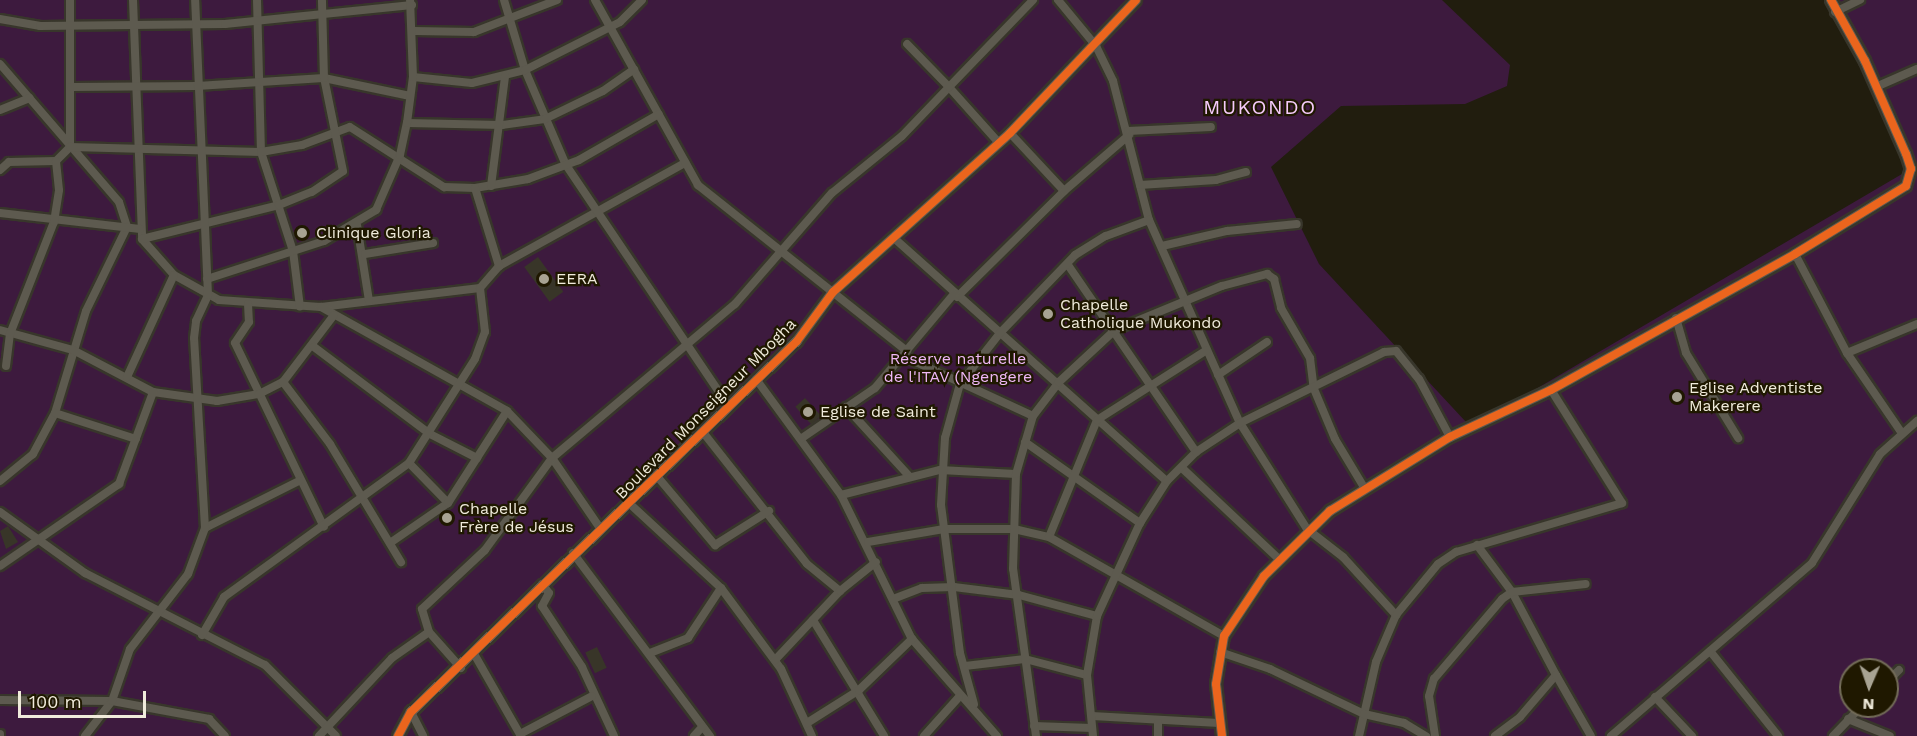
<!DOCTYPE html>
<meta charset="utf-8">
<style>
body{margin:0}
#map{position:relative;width:1917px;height:736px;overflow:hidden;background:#211d0e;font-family:"Work Sans",sans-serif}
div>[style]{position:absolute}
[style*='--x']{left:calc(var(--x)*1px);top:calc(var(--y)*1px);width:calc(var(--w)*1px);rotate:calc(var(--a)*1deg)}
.green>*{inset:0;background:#3d1a3e}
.building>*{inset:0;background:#383528;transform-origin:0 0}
.roads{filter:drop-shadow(2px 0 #38362b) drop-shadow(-2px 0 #38362b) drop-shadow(0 2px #38362b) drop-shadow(0 -2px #38362b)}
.street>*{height:8px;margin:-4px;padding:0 4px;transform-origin:4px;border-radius:4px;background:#5d5a4f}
.secondary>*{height:10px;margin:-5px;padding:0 5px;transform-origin:5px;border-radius:5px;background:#5d5a4f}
.cycleway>*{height:8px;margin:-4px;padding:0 4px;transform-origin:4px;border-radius:4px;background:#eb651d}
.dots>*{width:16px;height:16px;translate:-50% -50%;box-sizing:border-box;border:3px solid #1f1800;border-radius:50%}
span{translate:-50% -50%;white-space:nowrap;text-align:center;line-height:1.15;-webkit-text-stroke:4.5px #1f1800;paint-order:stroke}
.poi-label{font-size:16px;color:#f0ebdb}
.left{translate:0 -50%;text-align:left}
.park-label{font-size:16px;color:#efb7f6}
.street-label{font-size:16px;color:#f0ebdb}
.quarter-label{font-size:20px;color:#f6cbfb;letter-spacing:1.5px}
.north{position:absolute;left:1839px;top:658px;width:60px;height:60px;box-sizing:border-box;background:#1f1800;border:2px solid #736c58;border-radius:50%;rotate:182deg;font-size:16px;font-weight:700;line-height:24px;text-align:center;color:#f0ebdb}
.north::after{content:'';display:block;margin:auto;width:21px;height:27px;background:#a8a393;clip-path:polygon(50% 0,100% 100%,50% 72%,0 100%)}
.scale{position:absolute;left:18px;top:691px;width:128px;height:27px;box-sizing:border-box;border:3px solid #f0ebdb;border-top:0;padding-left:8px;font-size:18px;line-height:21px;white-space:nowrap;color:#f0ebdb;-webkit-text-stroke:4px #1f1800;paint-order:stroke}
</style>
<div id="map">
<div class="green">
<div style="clip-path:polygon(evenodd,0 0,1442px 0,1510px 65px,1507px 86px,1465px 104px,1341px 106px,1271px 167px,1319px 264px,1466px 422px,1517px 400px,1902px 174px,1906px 161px,1835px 0,1917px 0,1917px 736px,0 736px,0 0,1851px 670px,1887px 670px,1887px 706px,1851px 706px,1851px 670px)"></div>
</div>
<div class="building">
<div style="left:538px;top:257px;width:43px;height:17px;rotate:54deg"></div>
<div style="left:805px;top:398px;width:24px;height:13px;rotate:48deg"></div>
<div style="clip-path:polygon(8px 526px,18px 542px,6px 549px,0 531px)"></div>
<div style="left:597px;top:647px;width:23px;height:13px;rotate:65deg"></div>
</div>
<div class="roads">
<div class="street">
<div style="--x:70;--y:0;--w:147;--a:90"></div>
<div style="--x:133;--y:0;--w:239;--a:87.8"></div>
<div style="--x:142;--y:239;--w:48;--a:48.4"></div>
<div style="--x:174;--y:275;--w:51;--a:29.1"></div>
<div style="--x:219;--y:300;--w:102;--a:3.9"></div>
<div style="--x:321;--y:307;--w:160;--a:-6.8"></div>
<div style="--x:480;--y:288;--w:29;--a:-49"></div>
<div style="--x:499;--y:266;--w:213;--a:-29"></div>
<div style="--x:257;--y:0;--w:152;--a:88.5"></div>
<div style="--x:261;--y:152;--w:104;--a:72.1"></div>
<div style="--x:293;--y:251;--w:56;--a:82.9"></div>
<div style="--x:504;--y:0;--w:73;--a:73.3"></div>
<div style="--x:525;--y:70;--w:103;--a:66.7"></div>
<div style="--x:566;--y:165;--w:290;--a:56"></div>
<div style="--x:595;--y:0;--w:212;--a:60.9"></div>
<div style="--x:698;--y:185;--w:267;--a:38.5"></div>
<div style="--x:1058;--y:0;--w:60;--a:50.4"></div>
<div style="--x:1096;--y:46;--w:39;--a:64"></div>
<div style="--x:1113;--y:81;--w:144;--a:75.5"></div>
<div style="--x:1149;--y:220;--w:222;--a:65.9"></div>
<div style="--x:1240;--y:423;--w:125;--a:57.7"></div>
<div style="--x:1307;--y:529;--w:46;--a:37.9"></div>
<div style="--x:1343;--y:557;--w:79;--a:47.6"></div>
<div style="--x:1396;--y:615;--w:51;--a:113.1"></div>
<div style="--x:1376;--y:662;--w:76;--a:102.9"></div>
<div style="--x:1835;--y:12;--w:28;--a:-26"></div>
<div style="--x:0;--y:19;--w:41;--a:9.9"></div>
<div style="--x:40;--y:26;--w:185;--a:-0.6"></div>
<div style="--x:225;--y:24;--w:188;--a:-5.8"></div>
<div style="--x:414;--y:31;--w:60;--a:1"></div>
<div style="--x:474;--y:32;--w:89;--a:-21.1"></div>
<div style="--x:0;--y:64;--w:182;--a:49.2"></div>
<div style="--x:119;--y:202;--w:26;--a:72"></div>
<div style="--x:127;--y:227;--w:93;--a:116"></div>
<div style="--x:86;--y:311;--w:107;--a:106.9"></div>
<div style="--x:55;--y:413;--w:47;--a:118.2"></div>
<div style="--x:33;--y:454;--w:43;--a:140.7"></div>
<div style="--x:413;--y:77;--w:59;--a:5.8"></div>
<div style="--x:472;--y:83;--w:55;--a:-13.8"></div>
<div style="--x:525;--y:70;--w:106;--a:-26.8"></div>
<div style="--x:620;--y:22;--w:31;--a:-45"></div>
<div style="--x:1878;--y:86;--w:43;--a:-23.6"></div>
<div style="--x:71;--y:87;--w:126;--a:-0.5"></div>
<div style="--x:197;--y:86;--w:127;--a:-3.6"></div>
<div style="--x:324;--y:78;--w:88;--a:11.8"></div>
<div style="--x:0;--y:110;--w:32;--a:-22"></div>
<div style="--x:407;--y:123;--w:95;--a:1.2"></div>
<div style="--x:502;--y:125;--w:43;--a:-7.9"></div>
<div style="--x:545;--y:119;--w:64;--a:-25.8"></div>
<div style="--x:603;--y:91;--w:38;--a:-35"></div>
<div style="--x:1128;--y:131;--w:83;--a:-2.8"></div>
<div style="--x:1010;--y:133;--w:79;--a:47"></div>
<div style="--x:999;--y:143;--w:75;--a:-131.8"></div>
<div style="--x:949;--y:87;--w:121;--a:-46"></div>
<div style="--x:0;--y:170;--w:12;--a:-42"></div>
<div style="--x:9;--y:162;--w:47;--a:-1.2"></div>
<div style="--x:56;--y:161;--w:20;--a:-45"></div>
<div style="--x:70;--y:147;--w:191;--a:1.5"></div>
<div style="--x:261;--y:152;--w:42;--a:-9.7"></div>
<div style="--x:302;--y:145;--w:51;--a:-20.6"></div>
<div style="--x:350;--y:127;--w:112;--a:32.6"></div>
<div style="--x:444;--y:187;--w:31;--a:2"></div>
<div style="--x:475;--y:188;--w:54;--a:-9.6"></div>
<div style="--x:528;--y:179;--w:54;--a:-20.4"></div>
<div style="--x:579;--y:160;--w:92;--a:-29.9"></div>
<div style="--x:1140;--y:185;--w:76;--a:-3.8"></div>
<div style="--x:1216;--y:180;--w:31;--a:-15"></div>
<div style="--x:491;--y:186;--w:111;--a:-82.7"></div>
<div style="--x:475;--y:188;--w:82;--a:72.9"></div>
<div style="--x:0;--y:213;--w:141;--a:6.5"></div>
<div style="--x:357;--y:225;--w:77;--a:81"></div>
<div style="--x:142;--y:239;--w:141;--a:-13.9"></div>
<div style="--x:279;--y:205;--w:35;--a:-22"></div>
<div style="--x:312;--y:192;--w:37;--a:-34"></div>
<div style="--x:343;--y:171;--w:95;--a:-101.5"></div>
<div style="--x:324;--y:78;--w:78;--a:-91.5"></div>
<div style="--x:895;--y:239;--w:364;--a:41.7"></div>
<div style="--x:1162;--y:246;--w:67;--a:-13"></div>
<div style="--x:1227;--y:231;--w:70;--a:-5.7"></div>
<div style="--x:365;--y:254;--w:69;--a:-9.2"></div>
<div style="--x:1795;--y:254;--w:112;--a:62.3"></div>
<div style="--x:1847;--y:353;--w:96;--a:55.6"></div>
<div style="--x:1068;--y:265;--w:227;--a:55.6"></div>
<div style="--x:207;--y:279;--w:123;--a:-18"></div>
<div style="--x:324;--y:241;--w:61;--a:-30.8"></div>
<div style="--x:376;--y:210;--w:60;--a:-66.4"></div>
<div style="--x:400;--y:155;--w:33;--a:-78"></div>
<div style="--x:407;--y:123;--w:46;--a:-82.6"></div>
<div style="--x:413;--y:77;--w:77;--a:-92.2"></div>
<div style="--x:957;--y:297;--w:151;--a:-44.7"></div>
<div style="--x:1064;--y:191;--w:86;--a:-40.7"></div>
<div style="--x:248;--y:304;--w:18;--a:87"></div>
<div style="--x:249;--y:322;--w:25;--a:124"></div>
<div style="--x:235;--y:343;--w:204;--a:64.2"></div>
<div style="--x:321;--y:307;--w:213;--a:29.2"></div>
<div style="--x:507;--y:411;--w:65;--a:46.2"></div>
<div style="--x:552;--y:458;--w:85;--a:55.6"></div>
<div style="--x:1676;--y:318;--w:36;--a:74"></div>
<div style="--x:1686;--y:353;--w:100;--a:58.5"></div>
<div style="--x:0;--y:330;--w:76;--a:15.3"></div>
<div style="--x:73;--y:350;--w:90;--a:27.7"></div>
<div style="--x:153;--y:392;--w:65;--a:8"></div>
<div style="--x:217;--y:401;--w:43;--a:-9.5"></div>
<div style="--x:259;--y:394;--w:27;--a:-27"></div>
<div style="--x:283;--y:382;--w:84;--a:-52.7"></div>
<div style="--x:314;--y:347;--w:145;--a:36.9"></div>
<div style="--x:430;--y:434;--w:53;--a:27.1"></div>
<div style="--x:1847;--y:353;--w:76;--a:-22.5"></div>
<div style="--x:903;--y:356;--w:143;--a:24.8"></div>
<div style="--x:6;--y:366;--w:32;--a:-83"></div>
<div style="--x:10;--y:334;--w:120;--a:-68.6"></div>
<div style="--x:54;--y:222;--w:32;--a:-81"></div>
<div style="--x:59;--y:190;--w:29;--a:-96"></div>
<div style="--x:1218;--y:375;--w:59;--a:-34"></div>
<div style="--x:127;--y:377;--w:112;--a:-65.3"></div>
<div style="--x:756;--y:379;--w:144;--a:53.8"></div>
<div style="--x:841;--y:495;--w:161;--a:63.8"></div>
<div style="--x:912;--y:639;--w:129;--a:48.8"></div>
<div style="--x:283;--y:382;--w:78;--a:52.8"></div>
<div style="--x:330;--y:444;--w:138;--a:59"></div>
<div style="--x:846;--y:407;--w:93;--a:47.6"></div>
<div style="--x:55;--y:413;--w:85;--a:17.8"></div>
<div style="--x:702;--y:431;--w:169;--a:51.7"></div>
<div style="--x:807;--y:564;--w:43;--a:39.3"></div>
<div style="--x:802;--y:438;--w:88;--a:-34.4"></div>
<div style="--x:875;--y:388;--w:123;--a:-50"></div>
<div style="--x:1025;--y:442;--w:141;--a:35.2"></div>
<div style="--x:409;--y:463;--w:56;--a:45.7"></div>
<div style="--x:1182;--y:468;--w:134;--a:43.2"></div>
<div style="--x:656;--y:475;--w:92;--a:49.9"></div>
<div style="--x:715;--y:545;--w:64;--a:-32.2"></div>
<div style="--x:841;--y:495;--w:102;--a:-14.2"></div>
<div style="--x:940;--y:470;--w:76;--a:3"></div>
<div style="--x:630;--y:504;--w:124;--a:42.7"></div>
<div style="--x:721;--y:588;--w:101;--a:53.5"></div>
<div style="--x:781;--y:669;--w:74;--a:65.2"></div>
<div style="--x:0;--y:512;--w:105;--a:35.7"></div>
<div style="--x:85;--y:573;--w:202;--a:27.1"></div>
<div style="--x:265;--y:665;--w:100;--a:45"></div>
<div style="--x:205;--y:528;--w:105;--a:-26.6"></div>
<div style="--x:1049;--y:537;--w:126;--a:-67.7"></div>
<div style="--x:1097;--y:420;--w:130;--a:-32.5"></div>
<div style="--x:868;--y:542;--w:77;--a:-9.7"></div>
<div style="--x:944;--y:529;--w:70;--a:0"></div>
<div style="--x:1014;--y:529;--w:36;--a:13"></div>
<div style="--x:1049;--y:537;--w:201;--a:29.5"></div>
<div style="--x:390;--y:543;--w:70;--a:-34.6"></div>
<div style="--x:448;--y:503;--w:109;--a:-57.3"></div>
<div style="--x:1477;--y:545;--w:59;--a:53.3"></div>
<div style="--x:1512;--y:592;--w:94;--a:62.1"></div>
<div style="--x:573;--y:553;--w:229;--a:53.2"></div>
<div style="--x:0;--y:566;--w:145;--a:-34.6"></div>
<div style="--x:119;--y:484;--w:98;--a:-69.7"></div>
<div style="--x:542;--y:584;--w:11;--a:52"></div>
<div style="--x:549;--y:593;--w:15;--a:118"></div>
<div style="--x:542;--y:606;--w:73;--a:56.7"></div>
<div style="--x:582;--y:667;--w:76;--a:65.1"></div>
<div style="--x:893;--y:599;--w:31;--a:-21"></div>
<div style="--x:922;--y:588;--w:32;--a:-2"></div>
<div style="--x:954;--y:587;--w:65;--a:7"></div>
<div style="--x:1019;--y:595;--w:81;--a:15.1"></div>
<div style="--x:1396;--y:615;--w:66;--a:-50.5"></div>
<div style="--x:1438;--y:564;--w:22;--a:-34"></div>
<div style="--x:1456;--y:552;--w:173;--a:-16.4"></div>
<div style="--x:1622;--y:503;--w:133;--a:-122.1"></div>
<div style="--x:813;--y:620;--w:136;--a:58.5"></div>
<div style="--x:202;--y:635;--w:44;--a:-59.9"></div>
<div style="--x:224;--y:597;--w:228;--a:-35.9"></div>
<div style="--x:409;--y:463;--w:123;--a:-57.6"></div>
<div style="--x:475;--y:359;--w:29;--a:-70"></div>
<div style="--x:485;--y:332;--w:44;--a:-96.5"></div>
<div style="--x:1710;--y:651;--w:109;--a:51.3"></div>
<div style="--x:473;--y:652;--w:97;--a:60.3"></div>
<div style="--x:1220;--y:652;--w:53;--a:18.8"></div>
<div style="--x:1270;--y:669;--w:104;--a:25.6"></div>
<div style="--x:1364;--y:714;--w:41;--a:12.7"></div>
<div style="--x:1404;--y:723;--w:26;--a:31"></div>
<div style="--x:650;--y:653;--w:41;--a:-21.5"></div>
<div style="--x:688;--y:638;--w:60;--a:-56.6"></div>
<div style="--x:775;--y:660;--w:95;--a:-46.7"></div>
<div style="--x:840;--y:591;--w:46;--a:-38.9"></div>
<div style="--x:965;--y:666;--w:60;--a:-6.7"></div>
<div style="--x:1025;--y:659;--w:64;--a:14.5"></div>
<div style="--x:461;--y:668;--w:48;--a:-131.6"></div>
<div style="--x:429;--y:632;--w:24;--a:-107"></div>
<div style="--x:422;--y:609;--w:86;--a:-43.1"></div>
<div style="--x:485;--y:550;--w:114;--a:-53.9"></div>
<div style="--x:552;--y:458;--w:239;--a:-40.1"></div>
<div style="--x:735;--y:304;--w:147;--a:-48.9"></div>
<div style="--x:832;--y:193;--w:90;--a:-39.2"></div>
<div style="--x:902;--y:136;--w:68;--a:-46.2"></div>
<div style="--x:949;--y:87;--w:60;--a:-134.3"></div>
<div style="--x:1887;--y:682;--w:17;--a:-45"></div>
<div style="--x:1655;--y:697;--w:54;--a:46.5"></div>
<div style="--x:0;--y:700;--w:112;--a:0.5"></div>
<div style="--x:112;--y:701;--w:99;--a:10.5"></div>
<div style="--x:209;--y:719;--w:23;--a:47"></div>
<div style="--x:974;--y:704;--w:53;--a:-105.4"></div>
<div style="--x:960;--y:653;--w:149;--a:-97.3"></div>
<div style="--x:941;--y:505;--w:67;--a:-86.6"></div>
<div style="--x:945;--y:438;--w:56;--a:-74.5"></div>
<div style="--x:960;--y:384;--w:65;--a:-51.9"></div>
<div style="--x:1000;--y:333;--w:108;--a:-46.1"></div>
<div style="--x:1075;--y:255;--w:36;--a:-32"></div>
<div style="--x:1106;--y:236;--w:46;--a:-20.4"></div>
<div style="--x:411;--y:712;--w:27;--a:63"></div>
<div style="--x:1092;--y:716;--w:127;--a:3.2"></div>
<div style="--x:1848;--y:719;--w:45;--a:22"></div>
<div style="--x:807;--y:723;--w:62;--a:-32.4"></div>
<div style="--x:859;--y:690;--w:74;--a:-43.9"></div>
<div style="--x:1034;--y:726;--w:58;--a:2"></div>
<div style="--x:0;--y:734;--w:2;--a:90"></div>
<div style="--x:520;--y:734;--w:81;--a:-27.8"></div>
<div style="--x:85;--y:736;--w:44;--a:-52.4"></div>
<div style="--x:112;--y:701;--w:55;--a:-70.9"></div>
<div style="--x:130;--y:649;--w:95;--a:-52.3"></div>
<div style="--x:188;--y:574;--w:49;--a:-69.7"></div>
<div style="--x:205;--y:528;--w:190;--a:-93.3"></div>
<div style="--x:194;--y:338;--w:17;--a:-83"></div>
<div style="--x:196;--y:321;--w:29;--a:-65"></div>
<div style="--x:208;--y:295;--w:295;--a:-92.5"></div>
<div style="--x:319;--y:736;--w:107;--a:-46.9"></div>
<div style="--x:392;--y:658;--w:45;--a:-35.1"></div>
<div style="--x:694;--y:736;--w:12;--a:-48"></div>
<div style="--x:924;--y:736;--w:52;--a:-48.1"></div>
<div style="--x:1036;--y:736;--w:169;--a:-97.8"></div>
<div style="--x:1013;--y:569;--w:95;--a:-88.2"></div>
<div style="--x:1016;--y:474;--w:60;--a:-73.7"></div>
<div style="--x:1033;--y:416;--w:43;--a:-52.6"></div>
<div style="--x:1059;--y:382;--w:76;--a:-42.9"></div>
<div style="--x:1115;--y:330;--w:116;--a:-22.4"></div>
<div style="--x:1222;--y:286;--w:47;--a:-14.9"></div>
<div style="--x:1267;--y:274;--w:9;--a:36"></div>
<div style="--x:1274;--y:279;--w:30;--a:76"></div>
<div style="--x:1281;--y:308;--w:58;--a:59.9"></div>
<div style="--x:1310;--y:358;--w:31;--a:83"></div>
<div style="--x:1314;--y:389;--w:54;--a:67.2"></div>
<div style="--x:1335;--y:439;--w:58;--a:59"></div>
<div style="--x:1093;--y:736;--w:61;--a:-95.6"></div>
<div style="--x:1087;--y:675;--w:60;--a:-80.4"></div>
<div style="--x:1097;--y:616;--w:102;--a:-65.2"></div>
<div style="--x:1140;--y:523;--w:50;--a:-57.3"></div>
<div style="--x:1167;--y:481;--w:41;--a:-45"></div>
<div style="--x:1196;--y:452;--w:53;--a:-33.4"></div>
<div style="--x:1240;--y:423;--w:161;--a:-26.2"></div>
<div style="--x:1384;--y:352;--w:12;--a:-5"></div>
<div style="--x:1396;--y:351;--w:36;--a:51"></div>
<div style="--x:1419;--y:379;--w:66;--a:61.9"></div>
<div style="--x:1158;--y:736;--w:13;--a:-90"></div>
<div style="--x:1435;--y:736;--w:40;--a:-98.5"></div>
<div style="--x:1429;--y:696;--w:18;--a:-74"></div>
<div style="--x:1434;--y:679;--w:105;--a:-49.6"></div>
<div style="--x:1502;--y:599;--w:12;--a:-35"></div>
<div style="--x:1512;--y:592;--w:74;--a:-6.2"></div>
<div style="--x:1495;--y:736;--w:31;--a:-37"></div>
<div style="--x:1520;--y:717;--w:55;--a:-49.4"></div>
<div style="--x:1556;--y:675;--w:70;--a:60.2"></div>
<div style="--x:1611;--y:736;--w:265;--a:-40.7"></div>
<div style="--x:1812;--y:563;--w:128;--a:-58"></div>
<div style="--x:1880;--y:454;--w:50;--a:-41.7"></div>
<div style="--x:1833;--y:736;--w:42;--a:-46"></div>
</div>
<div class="secondary">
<div style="--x:398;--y:736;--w:27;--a:-62"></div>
<div style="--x:411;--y:712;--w:535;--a:-43.86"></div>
<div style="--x:797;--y:341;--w:61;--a:-53.7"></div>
<div style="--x:833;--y:292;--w:238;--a:-41.9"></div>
<div style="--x:1010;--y:133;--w:183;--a:-46.5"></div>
<div style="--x:1222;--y:736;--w:52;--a:-96.6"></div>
<div style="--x:1216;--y:684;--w:49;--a:-80.5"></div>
<div style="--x:1224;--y:636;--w:72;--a:-56.3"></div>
<div style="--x:1264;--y:576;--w:93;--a:-44.6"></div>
<div style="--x:1330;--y:511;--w:141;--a:-31.7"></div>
<div style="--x:1450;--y:437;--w:111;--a:-25"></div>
<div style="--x:1551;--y:390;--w:279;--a:-29.1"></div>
<div style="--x:1795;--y:254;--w:130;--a:-31.5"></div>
<div style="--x:1906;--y:186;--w:18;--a:-74"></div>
<div style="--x:1911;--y:169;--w:16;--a:-108"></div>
<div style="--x:1906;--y:154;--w:102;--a:-113.8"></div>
<div style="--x:1865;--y:61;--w:70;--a:-119.1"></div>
</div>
</div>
<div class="cycleway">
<div style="--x:398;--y:736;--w:27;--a:-62"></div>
<div style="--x:411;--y:712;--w:535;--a:-43.86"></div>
<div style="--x:797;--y:341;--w:61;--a:-53.7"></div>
<div style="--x:833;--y:292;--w:238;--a:-41.9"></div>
<div style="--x:1010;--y:133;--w:183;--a:-46.5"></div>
<div style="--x:1222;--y:736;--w:52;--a:-96.6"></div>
<div style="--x:1216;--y:684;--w:49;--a:-80.5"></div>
<div style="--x:1224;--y:636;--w:72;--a:-56.3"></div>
<div style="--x:1264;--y:576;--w:93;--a:-44.6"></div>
<div style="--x:1330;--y:511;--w:141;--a:-31.7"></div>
<div style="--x:1450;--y:437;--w:111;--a:-25"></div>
<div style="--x:1551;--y:390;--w:279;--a:-29.1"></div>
<div style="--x:1795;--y:254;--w:130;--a:-31.5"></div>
<div style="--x:1906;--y:186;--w:18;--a:-74"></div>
<div style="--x:1911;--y:169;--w:16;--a:-108"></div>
<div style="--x:1906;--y:154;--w:102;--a:-113.8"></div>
<div style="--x:1865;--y:61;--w:70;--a:-119.1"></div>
</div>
<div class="dots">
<div style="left:302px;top:233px;background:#a8a393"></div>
<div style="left:544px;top:279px;background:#a8a393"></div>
<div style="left:1048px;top:314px;background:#a8a393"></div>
<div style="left:1677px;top:397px;background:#a8a393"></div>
<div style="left:808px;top:412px;background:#a8a393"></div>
<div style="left:447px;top:518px;background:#a8a393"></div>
</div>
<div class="poi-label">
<span class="left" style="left:316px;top:233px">Clinique Gloria</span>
<span class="left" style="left:556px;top:279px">EERA</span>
<span class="left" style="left:1060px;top:314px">Chapelle<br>Catholique Mukondo</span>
<span class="left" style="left:1689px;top:397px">Eglise Adventiste<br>Makerere</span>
<span class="left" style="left:820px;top:412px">Eglise de Saint</span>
<span class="left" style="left:459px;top:518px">Chapelle<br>Frère de Jésus</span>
</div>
<div class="park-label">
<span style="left:958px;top:368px">Réserve naturelle<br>de l'ITAV (Ngengere</span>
</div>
<div class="street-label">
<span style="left:706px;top:409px;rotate:-45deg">Boulevard Monseigneur Mbogha</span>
</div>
<div class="quarter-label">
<span style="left:1260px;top:107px">MUKONDO</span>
</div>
<div class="north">N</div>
<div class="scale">100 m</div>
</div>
